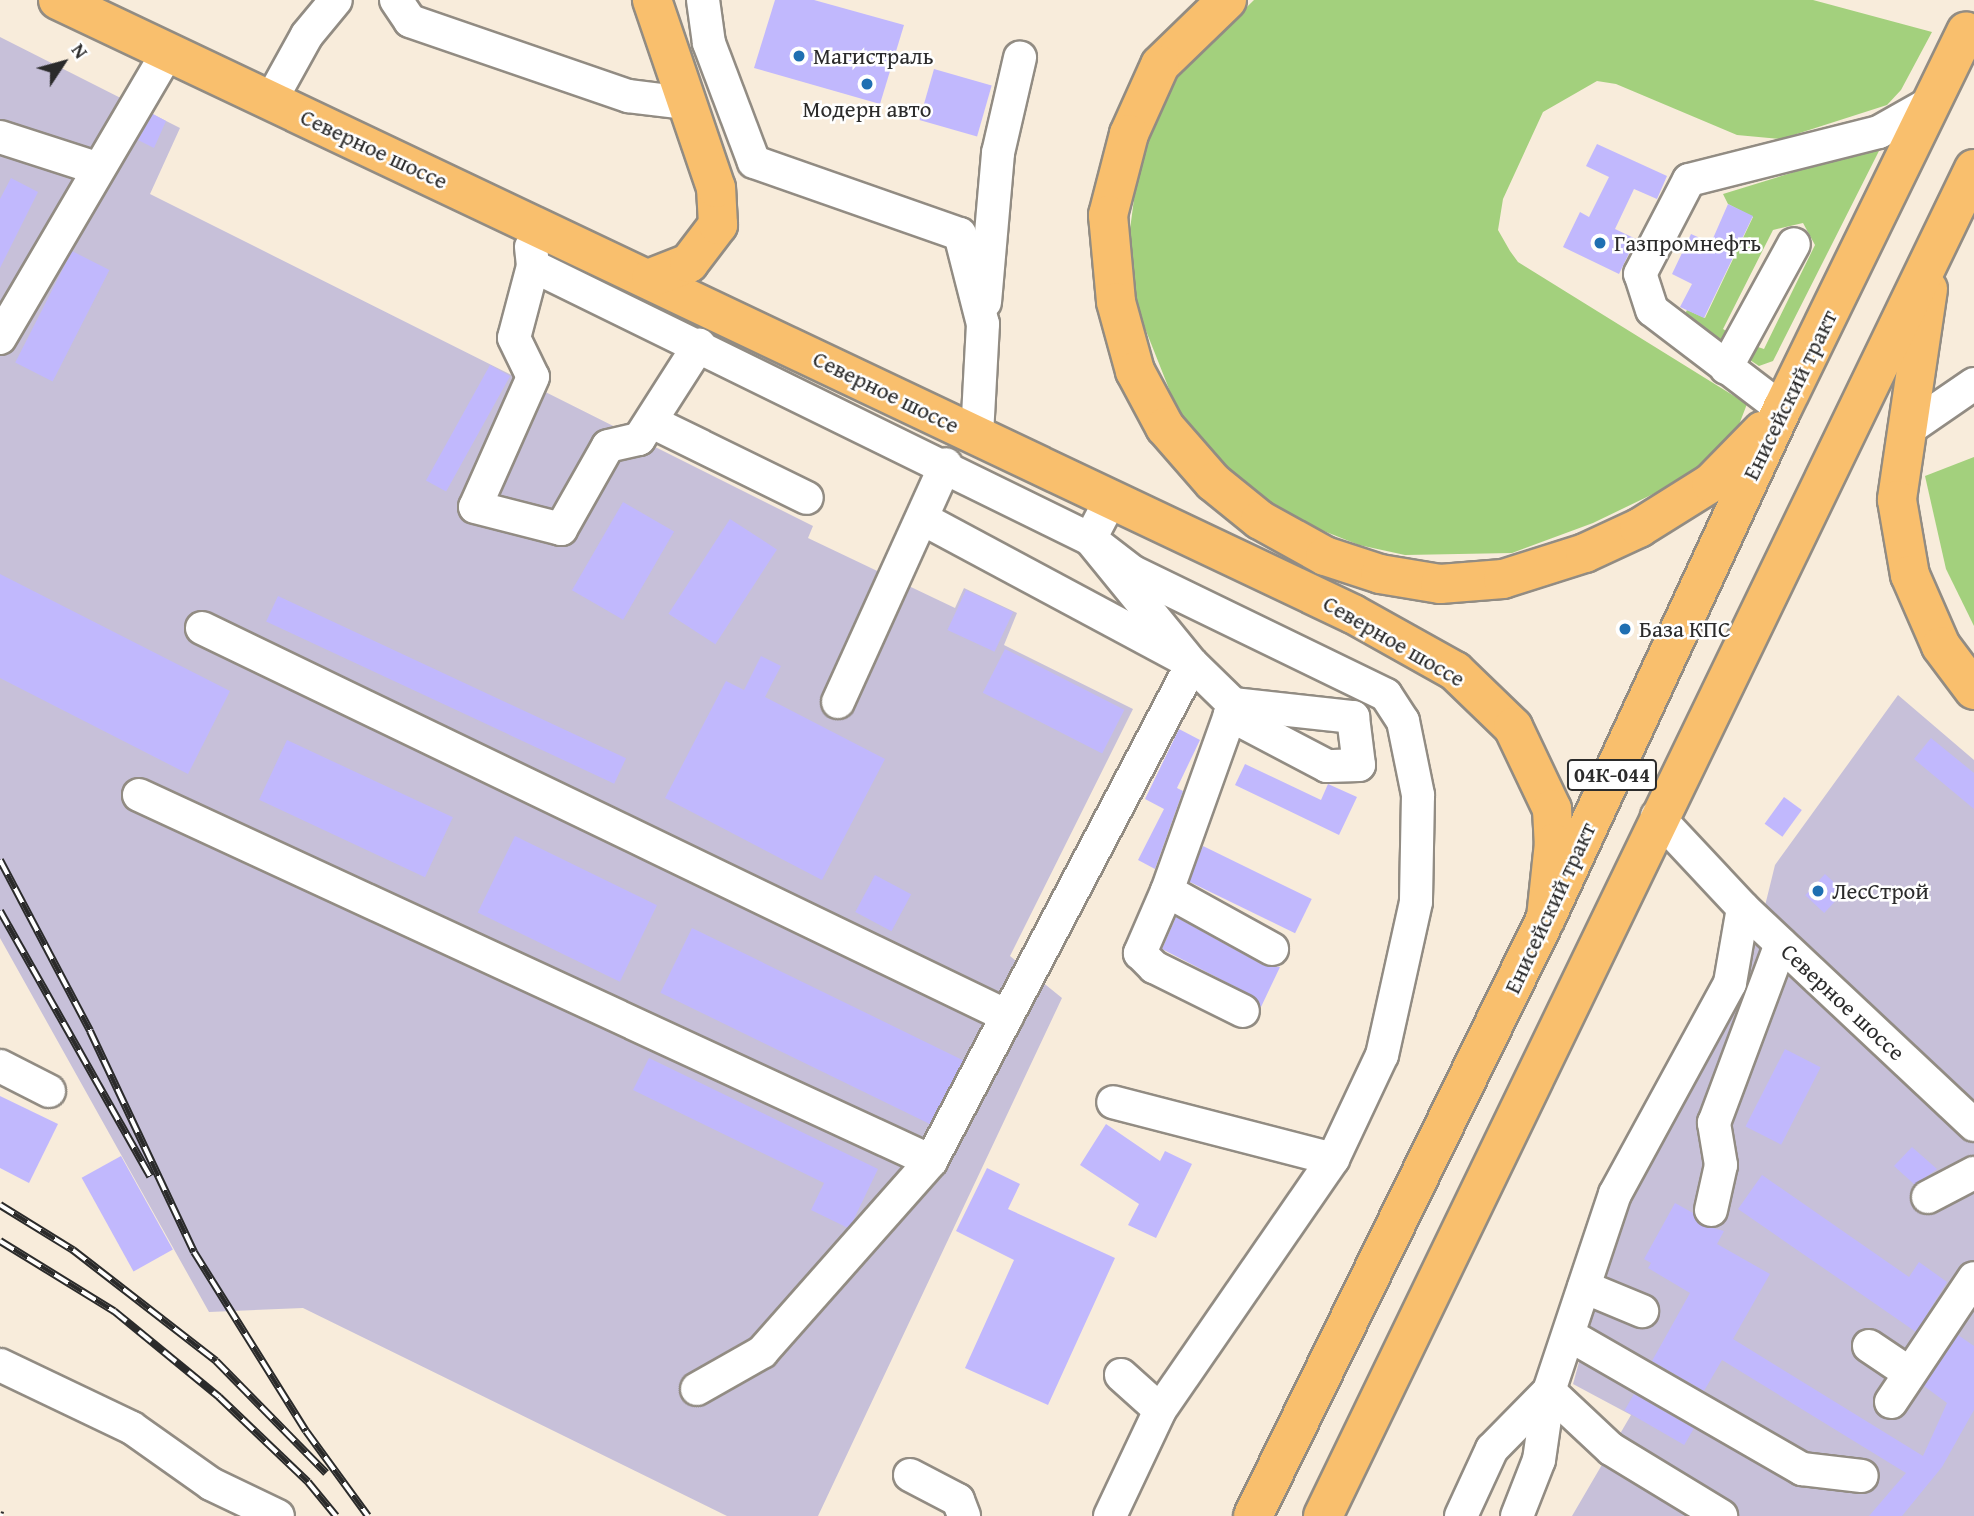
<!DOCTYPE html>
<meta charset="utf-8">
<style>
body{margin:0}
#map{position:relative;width:1974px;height:1516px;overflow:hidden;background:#f8ecdb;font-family:"Gentium Book Plus",serif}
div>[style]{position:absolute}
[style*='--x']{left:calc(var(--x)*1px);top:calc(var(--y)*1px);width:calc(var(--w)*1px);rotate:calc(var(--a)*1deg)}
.industrial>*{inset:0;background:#c7c0d9}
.green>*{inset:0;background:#a3d07d}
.building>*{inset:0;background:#c1b8fd;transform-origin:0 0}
.roads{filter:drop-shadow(2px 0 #928c83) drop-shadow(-2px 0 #928c83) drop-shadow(0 2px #928c83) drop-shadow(0 -2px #928c83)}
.minor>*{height:32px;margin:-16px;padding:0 16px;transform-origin:16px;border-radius:16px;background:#fff}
.major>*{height:38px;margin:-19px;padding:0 19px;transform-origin:19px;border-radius:19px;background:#f9bf6d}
.rail>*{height:8px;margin-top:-4px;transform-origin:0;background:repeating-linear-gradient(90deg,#fff 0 16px,#2b2b2b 0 32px);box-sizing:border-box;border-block:2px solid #2b2b2b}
.dots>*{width:19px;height:19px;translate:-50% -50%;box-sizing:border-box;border:4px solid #fff;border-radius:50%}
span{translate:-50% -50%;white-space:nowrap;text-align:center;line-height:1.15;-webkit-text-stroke:5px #fff;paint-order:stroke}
.shield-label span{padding:2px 5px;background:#fff;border:2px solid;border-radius:5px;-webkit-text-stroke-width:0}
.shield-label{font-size:21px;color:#2b2b2b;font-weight:700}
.poi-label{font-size:23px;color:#2b2b2b}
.left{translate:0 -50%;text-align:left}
.street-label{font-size:23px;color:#2b2b2b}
.north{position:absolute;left:28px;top:28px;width:70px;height:70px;-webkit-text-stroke:5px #fff;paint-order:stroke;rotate:54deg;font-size:19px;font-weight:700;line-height:28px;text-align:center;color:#2b2b2b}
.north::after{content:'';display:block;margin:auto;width:24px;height:32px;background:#2b2b2b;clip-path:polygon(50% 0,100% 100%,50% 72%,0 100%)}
</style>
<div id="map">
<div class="industrial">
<div style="clip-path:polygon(0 37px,180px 128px,150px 194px,813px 526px,808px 538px,955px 608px,964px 588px,1017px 613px,1004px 645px,1133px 709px,1010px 956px,1062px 998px,818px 1516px,727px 1516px,303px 1308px,209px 1312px,0 938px)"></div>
<div style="clip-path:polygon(1898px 695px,1974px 760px,1974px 1516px,1572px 1516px,1631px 1415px,1573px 1384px,1622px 1205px,1747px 979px,1775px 865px)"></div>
</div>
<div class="green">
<div style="clip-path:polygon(1254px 0,1813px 0,1932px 32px,1901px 90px,1887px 105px,1781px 139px,1737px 135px,1616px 84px,1597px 81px,1543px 112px,1503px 199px,1498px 230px,1510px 251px,1518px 262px,1747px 404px,1735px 435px,1680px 481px,1593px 523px,1512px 553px,1405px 555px,1359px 545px,1301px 522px,1251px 490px,1203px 449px,1175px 404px,1135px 303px,1129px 237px,1136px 184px,1150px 138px,1178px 75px)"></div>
<div style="clip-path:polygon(1882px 145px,1773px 361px,1759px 366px,1750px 360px,1755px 346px,1764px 349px,1815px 245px,1803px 223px,1773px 230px,1723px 329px,1731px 334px,1725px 348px,1683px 318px,1687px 310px,1705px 318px,1753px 217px,1728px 204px,1723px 194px)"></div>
<div style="clip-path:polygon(1974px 457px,1974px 626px,1946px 569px,1925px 476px)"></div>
</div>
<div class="building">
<div style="clip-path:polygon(775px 0,814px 0,904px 25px,880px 104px,754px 68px)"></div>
<div style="left:934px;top:69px;width:60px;height:53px;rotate:16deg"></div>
<div style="clip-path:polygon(153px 114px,166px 121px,154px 148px,138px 140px)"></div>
<div style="clip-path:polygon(1597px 144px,1667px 176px,1657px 199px,1634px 189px,1615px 229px,1636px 239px,1619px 274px,1563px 247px,1580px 212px,1589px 217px,1609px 177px,1586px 166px)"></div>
<div style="clip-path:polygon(11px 178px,38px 192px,0 268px,0 199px)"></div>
<div style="clip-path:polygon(1728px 204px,1753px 216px,1704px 318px,1680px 307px,1692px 284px,1672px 274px,1691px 234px,1711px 243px)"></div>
<div style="left:72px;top:251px;width:42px;height:125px;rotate:27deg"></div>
<div style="left:490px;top:365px;width:23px;height:132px;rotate:29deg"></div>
<div style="left:623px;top:502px;width:59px;height:102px;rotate:30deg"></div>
<div style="left:730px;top:519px;width:56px;height:113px;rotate:33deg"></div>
<div style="clip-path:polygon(0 574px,230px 691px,188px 774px,0 678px)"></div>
<div style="left:966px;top:590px;width:52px;height:44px;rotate:25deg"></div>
<div style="left:278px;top:596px;width:384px;height:28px;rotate:25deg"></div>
<div style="left:1005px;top:649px;width:134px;height:49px;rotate:27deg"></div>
<div style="clip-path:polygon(761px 656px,781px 666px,765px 697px,885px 759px,822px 880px,665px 798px,726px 681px,744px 690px)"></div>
<div style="clip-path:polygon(1179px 729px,1200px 740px,1177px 788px,1183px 791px,1155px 869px,1138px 860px,1164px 809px,1145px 799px)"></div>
<div style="clip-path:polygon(1931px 738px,1974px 773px,1974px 809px,1914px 759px)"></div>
<div style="left:287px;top:740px;width:183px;height:66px;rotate:25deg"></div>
<div style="clip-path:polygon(1245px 764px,1321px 800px,1328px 784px,1357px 797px,1339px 835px,1235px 785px)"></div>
<div style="left:1784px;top:797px;width:22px;height:33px;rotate:36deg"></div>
<div style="left:515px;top:836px;width:158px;height:85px;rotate:26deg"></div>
<div style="left:1203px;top:846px;width:121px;height:38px;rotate:26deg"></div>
<div style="left:1825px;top:874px;width:26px;height:29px;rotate:43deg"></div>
<div style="left:875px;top:875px;width:41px;height:42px;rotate:28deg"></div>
<div style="clip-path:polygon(1176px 917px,1263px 965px,1280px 967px,1261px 1007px,1251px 995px,1162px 949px)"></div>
<div style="left:692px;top:928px;width:302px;height:72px;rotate:26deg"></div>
<div style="left:1785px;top:1049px;width:40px;height:87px;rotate:27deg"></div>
<div style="clip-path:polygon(649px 1058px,878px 1169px,852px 1223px,848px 1228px,811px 1210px,824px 1183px,633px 1090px)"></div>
<div style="clip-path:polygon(0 1096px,58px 1124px,29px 1183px,0 1168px)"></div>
<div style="clip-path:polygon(1106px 1124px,1160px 1161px,1165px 1151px,1192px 1164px,1156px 1238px,1128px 1225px,1139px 1204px,1080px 1165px)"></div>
<div style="clip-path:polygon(1912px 1147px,1937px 1169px,1915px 1185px,1894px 1166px)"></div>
<div style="left:121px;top:1156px;width:107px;height:45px;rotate:61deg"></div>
<div style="clip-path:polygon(987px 1168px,1020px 1184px,1008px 1209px,1115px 1258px,1048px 1405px,965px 1368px,1014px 1260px,956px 1231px)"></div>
<div style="clip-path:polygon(1762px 1175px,1909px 1277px,1919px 1262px,1947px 1282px,1916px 1332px,1738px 1209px)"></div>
<div style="clip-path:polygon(1675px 1203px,1693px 1213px,1699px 1224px,1724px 1231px,1717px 1244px,1770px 1274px,1733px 1339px,1923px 1456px,1947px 1403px,1924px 1386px,1958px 1335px,1974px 1346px,1974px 1410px,1942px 1467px,1902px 1516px,1869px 1516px,1906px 1473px,1722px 1360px,1704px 1391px,1652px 1361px,1690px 1293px,1648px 1268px,1651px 1263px,1644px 1259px)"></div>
<div style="left:1634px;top:1394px;width:69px;height:19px;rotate:30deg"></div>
</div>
<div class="roads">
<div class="minor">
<div style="--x:396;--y:0;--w:25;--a:56"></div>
<div style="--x:410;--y:21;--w:231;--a:19"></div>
<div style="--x:628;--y:96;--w:57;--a:7"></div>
<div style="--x:703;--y:0;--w:43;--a:82.1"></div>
<div style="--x:709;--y:43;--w:127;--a:69.3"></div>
<div style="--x:754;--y:162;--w:218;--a:19.3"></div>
<div style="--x:960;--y:234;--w:93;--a:75.7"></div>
<div style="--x:983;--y:324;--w:111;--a:93.1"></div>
<div style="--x:271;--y:100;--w:74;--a:-61"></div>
<div style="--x:307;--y:35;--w:45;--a:-50.4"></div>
<div style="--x:0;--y:137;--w:101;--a:17.9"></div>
<div style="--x:531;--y:247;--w:19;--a:84"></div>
<div style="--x:533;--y:266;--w:74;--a:104.8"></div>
<div style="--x:514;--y:338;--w:43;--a:64"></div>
<div style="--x:533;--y:377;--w:142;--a:114"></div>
<div style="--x:475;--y:507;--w:89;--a:14.3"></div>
<div style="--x:561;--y:529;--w:95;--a:-60.5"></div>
<div style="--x:608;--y:446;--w:32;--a:-13"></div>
<div style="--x:639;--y:439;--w:112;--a:-57.4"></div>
<div style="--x:533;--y:266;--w:620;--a:26.11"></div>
<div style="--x:1090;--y:539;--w:161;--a:50.8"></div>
<div style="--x:1192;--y:664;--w:57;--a:44.3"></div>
<div style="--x:1233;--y:704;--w:121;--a:6.2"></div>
<div style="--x:1353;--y:717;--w:48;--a:82.9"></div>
<div style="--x:1359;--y:765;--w:32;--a:178"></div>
<div style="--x:1327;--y:766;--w:110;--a:-152.3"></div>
<div style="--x:1230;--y:715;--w:11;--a:-75"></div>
<div style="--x:985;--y:302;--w:150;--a:-85"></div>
<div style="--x:998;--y:153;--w:98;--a:-77"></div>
<div style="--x:0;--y:338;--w:332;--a:-59.6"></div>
<div style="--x:1726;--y:368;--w:141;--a:-61.3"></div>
<div style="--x:1782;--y:409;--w:163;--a:-142.7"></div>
<div style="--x:1652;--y:310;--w:38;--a:-108"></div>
<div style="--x:1640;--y:274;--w:106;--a:-62.5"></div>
<div style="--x:1689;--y:180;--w:196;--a:-14.2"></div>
<div style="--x:1879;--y:132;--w:61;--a:-29.5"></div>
<div style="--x:654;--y:423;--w:170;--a:26.1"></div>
<div style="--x:1907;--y:430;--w:81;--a:-34.5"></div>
<div style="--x:1111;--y:499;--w:45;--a:117.7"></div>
<div style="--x:1090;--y:539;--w:54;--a:37.5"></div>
<div style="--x:1133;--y:572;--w:281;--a:25.9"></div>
<div style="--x:1386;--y:695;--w:31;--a:57"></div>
<div style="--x:1403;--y:721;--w:76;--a:78.5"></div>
<div style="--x:1418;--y:795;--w:107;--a:91.1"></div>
<div style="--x:1416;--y:902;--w:157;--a:102.5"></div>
<div style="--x:1382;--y:1055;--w:115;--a:115.2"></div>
<div style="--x:1333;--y:1159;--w:227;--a:-165.5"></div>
<div style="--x:923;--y:519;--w:289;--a:28.2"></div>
<div style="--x:202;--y:628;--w:894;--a:25.73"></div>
<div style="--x:838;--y:702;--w:261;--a:-65.6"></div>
<div style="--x:1230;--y:715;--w:187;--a:109.7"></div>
<div style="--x:1167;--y:891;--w:120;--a:28.9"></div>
<div style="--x:139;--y:795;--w:872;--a:24.8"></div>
<div style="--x:1657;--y:816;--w:126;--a:46.9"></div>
<div style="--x:1743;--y:908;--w:317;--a:43.2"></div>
<div style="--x:1167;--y:891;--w:68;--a:113.5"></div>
<div style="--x:1140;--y:953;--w:20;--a:45"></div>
<div style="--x:1154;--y:967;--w:99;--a:26.3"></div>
<div style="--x:0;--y:1066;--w:55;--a:27"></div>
<div style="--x:1928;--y:1197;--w:52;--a:-27.6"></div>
<div style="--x:1711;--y:1210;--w:46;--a:-77.5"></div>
<div style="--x:1721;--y:1165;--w:43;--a:-99.5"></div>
<div style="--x:1714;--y:1123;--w:191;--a:-69.5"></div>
<div style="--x:1584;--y:1287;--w:63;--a:22.5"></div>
<div style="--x:1569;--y:1335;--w:269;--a:29.9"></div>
<div style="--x:1802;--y:1469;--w:60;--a:6.7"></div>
<div style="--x:1869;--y:1346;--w:48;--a:34"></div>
<div style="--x:0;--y:1365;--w:146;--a:25.5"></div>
<div style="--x:132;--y:1428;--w:97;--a:35.3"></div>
<div style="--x:211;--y:1484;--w:74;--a:25.5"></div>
<div style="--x:1121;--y:1375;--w:52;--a:41.9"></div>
<div style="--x:697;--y:1389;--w:75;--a:-29.6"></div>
<div style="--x:762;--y:1352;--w:255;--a:-48.5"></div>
<div style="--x:931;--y:1161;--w:561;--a:-62.29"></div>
<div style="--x:1549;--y:1391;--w:85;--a:43.1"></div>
<div style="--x:1611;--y:1449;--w:129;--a:31.3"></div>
<div style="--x:1891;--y:1402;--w:149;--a:-56.2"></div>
<div style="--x:910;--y:1475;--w:54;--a:27.5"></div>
<div style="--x:958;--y:1500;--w:17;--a:69"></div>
<div style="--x:1110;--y:1516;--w:117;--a:-64.7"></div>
<div style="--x:1160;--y:1410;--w:305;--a:-55.4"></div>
<div style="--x:1461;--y:1516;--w:74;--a:-65.2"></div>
<div style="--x:1492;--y:1449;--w:81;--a:-45.5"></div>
<div style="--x:1549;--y:1391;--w:208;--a:-71.5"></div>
<div style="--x:1615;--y:1194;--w:240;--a:-61.4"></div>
<div style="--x:1730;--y:983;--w:76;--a:-80.2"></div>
<div style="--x:1517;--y:1516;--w:60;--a:-68.6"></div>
<div style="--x:1539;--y:1460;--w:70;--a:-81.8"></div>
</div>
<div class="major">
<div style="--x:58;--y:0;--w:1433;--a:25.37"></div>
<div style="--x:1353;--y:614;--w:117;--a:29.2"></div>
<div style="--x:1455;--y:671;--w:81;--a:44"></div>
<div style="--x:1513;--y:727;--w:91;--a:64.6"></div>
<div style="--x:1552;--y:809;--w:34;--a:87"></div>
<div style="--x:1554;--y:843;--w:75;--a:96.1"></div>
<div style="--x:1227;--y:0;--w:93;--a:135.9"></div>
<div style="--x:1160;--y:65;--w:76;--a:114.2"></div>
<div style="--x:1129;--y:134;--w:84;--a:104.5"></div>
<div style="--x:1108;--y:215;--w:87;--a:84.7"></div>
<div style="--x:1116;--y:302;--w:72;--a:74.6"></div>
<div style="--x:1135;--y:371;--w:64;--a:61.8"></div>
<div style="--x:1165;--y:427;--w:73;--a:48.9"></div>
<div style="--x:1213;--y:482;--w:60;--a:39"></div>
<div style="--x:1260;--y:520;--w:74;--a:29"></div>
<div style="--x:1325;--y:556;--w:58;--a:18.1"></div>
<div style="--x:1380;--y:574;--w:61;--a:9.5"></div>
<div style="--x:1440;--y:584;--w:63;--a:-4.5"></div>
<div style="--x:1503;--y:579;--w:86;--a:-17.6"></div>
<div style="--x:1585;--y:553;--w:60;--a:-24.8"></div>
<div style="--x:1639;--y:528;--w:85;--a:-32"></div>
<div style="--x:1711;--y:483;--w:73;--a:-45.6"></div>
<div style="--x:651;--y:278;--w:41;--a:-21.5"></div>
<div style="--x:689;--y:263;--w:48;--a:-52.7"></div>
<div style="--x:718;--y:225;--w:37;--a:-93"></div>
<div style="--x:716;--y:188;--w:199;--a:-108.8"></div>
<div style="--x:1928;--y:289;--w:213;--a:98.4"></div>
<div style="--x:1897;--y:500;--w:76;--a:80.2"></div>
<div style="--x:1910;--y:575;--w:77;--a:66.4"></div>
<div style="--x:1941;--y:646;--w:55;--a:53.1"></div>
<div style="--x:1253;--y:1516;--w:666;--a:-63.9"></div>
<div style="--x:1546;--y:918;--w:561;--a:-65.13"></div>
<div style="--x:1782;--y:409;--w:420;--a:-64"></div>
<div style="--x:1323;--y:1516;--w:1496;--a:-64.21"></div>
</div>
</div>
<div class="rail">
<div style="--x:0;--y:860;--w:193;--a:62.2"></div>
<div style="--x:90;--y:1031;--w:244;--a:64.8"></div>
<div style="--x:194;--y:1252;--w:211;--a:58"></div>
<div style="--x:306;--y:1431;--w:105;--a:53.9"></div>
<div style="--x:0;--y:911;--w:305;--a:60.5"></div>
<div style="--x:0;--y:1205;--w:86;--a:31.7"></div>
<div style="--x:73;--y:1250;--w:181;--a:37.8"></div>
<div style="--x:216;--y:1361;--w:157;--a:45.5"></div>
<div style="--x:0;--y:1241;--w:134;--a:31.6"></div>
<div style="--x:114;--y:1311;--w:136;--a:39.3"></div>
<div style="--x:219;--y:1397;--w:123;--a:43.7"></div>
<div style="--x:308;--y:1482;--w:44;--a:50.5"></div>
<div style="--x:0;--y:1515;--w:3;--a:18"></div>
</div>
<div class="dots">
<div style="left:799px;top:56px;background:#1f6fb2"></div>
<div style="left:867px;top:84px;background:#1f6fb2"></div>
<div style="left:1600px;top:243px;background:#1f6fb2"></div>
<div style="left:1625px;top:629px;background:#1f6fb2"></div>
<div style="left:1818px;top:891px;background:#1f6fb2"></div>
</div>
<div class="shield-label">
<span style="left:1612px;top:775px">04К-044</span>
</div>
<div class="poi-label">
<span class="left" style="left:813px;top:56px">Магистраль</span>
<span style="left:867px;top:109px">Модерн авто</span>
<span class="left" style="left:1614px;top:243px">Газпромнефть</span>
<span class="left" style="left:1639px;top:629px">База КПС</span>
<span class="left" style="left:1832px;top:891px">ЛесСтрой</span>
</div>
<div class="street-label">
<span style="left:374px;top:149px;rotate:25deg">Северное шоссе</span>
<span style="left:886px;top:392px;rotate:26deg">Северное шоссе</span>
<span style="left:1790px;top:395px;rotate:-64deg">Енисейский тракт</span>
<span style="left:1394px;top:641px;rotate:30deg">Северное шоссе</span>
<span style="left:1550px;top:908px;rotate:-65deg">Енисейский тракт</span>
<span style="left:1843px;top:1002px;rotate:43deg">Северное шоссе</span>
</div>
<div class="north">N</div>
</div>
